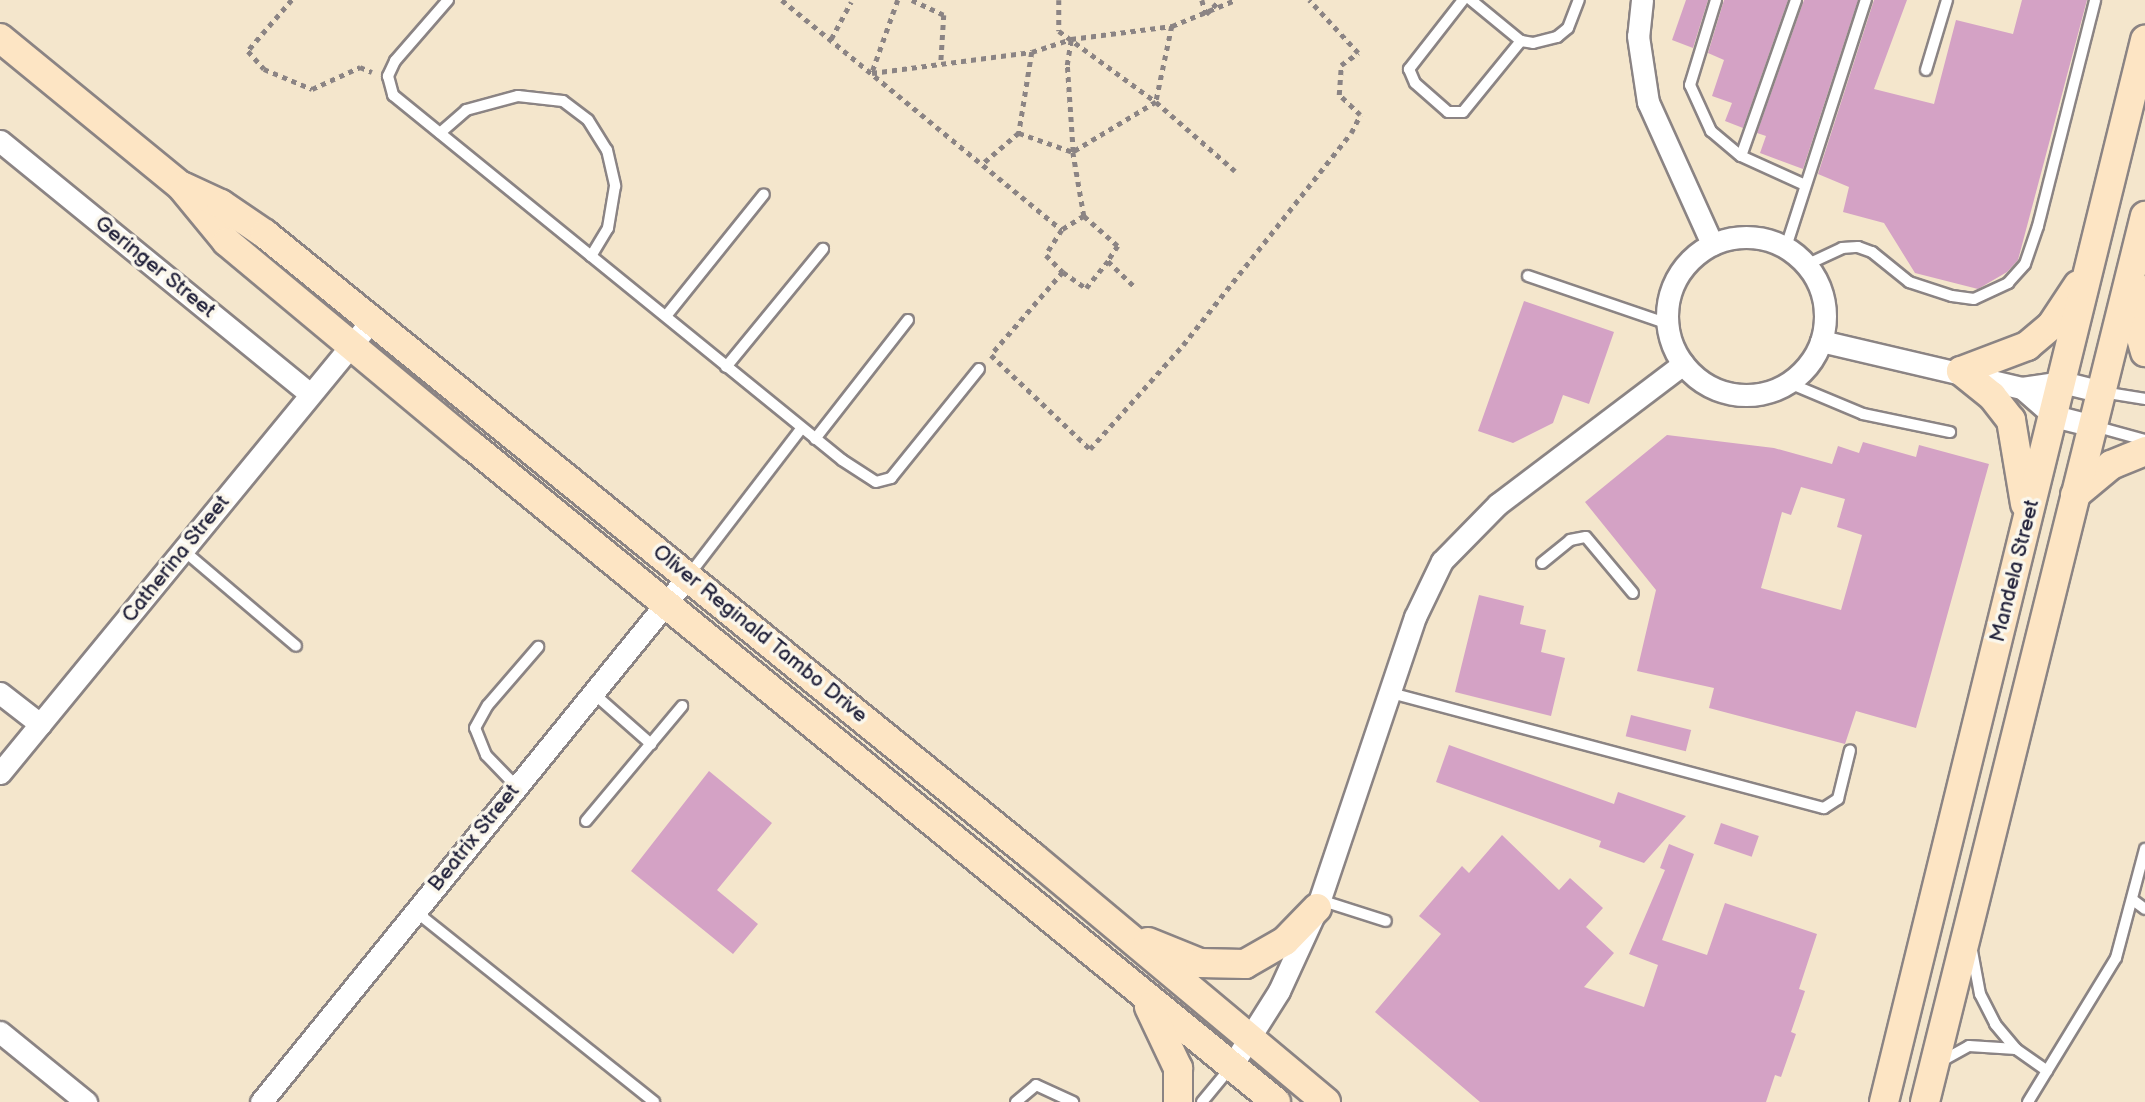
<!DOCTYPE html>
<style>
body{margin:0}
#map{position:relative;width:2145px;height:1102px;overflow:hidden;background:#f4e6cc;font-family:"Balsamiq Sans",sans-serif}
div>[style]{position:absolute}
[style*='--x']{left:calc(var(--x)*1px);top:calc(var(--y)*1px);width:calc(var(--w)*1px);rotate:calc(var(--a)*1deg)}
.building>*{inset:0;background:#d4a2c5;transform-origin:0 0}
.path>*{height:4.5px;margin-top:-2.25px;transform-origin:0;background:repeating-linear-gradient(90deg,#8b8484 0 5px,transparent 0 10px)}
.roads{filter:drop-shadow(2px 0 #8b8484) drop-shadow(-2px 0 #8b8484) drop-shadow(0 2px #8b8484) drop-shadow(0 -2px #8b8484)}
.lane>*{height:10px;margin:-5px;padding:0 5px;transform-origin:5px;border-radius:5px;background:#fff}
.street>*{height:21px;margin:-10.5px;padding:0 10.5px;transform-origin:10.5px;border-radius:10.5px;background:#fff}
.street>.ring{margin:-10.5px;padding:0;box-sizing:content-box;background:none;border:21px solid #fff;border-radius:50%}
.secondary>*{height:28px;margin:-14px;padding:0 14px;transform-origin:14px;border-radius:14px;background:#fde5c4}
span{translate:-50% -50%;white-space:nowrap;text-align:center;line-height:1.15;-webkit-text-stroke:7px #fbf7ec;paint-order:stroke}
.street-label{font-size:21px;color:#22223b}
</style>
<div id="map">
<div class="building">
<div style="clip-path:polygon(1686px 0,1708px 0,1693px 48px,1672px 40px)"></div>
<div style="clip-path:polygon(1724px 0,1788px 0,1743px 128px,1725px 121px,1732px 103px,1712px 96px,1724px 60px,1708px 53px)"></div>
<div style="clip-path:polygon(1804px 0,1858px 0,1803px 169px,1760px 153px,1766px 136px,1757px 133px)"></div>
<div style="clip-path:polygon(1874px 0,1907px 0,1874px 89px,1934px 104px,1956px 20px,2013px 34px,2022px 0,2087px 0,2018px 260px,2007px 272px,1978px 289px,1915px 273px,1884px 223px,1843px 212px,1849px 187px,1818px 174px)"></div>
<div style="clip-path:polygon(1524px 301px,1614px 332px,1589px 404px,1563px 395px,1553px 423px,1513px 443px,1478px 431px)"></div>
<div style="clip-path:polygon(evenodd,1667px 435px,1774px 448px,1832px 464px,1838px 446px,1859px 453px,1863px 442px,1916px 457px,1919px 445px,1989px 464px,1916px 728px,1856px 711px,1845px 744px,1709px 708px,1714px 688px,1637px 671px,1656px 590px,1585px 502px,1667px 435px,1801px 487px,1845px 499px,1837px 527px,1862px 535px,1841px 610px,1761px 588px,1782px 512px,1791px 515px,1801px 487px)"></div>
<div style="clip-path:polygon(1479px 595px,1524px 606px,1520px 624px,1546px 630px,1541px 652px,1565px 658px,1551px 716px,1455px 692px)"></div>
<div style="left:1631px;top:715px;width:62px;height:22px;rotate:14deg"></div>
<div style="clip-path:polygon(1449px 745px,1614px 804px,1618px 792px,1686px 816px,1644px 863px,1599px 847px,1601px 841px,1436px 782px)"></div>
<div style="clip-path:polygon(709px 771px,772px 823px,717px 890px,758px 924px,733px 954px,631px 871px)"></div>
<div style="left:1721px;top:823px;width:40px;height:22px;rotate:19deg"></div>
<div style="clip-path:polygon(1502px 835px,1559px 890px,1570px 878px,1603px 908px,1586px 927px,1614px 953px,1584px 987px,1644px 1007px,1658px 965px,1629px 954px,1665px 870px,1660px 868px,1669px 844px,1694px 854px,1662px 940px,1707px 955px,1725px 903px,1817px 934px,1799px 989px,1805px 991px,1791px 1032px,1796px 1034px,1781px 1077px,1775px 1075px,1766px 1102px,1480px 1102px,1375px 1012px,1441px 934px,1419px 916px,1462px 866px,1469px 873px)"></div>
</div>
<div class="path">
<div style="--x:292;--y:0;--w:67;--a:130.8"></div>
<div style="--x:248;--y:51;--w:24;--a:48"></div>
<div style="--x:264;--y:69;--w:52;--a:22.6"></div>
<div style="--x:312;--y:89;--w:53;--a:-24.6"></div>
<div style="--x:360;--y:67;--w:13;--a:23"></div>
<div style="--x:782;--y:0;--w:362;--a:39.4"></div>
<div style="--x:1062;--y:230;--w:30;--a:123"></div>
<div style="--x:1046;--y:255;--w:24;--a:45"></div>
<div style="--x:1063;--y:272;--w:110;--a:130.9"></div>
<div style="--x:991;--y:355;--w:137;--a:43.5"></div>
<div style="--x:1090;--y:449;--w:140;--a:-48.2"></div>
<div style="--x:1183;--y:345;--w:270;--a:-51.6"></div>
<div style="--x:1351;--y:133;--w:20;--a:-63"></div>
<div style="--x:1360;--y:115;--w:29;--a:-136"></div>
<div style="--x:1339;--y:95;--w:30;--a:-86"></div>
<div style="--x:1341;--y:65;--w:21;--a:-35"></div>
<div style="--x:1358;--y:53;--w:72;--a:-132.8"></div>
<div style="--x:898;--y:0;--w:77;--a:109.6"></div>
<div style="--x:872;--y:73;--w:161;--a:-7.5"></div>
<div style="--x:1032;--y:52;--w:82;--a:99.1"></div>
<div style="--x:1019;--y:133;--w:46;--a:139.4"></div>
<div style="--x:912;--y:0;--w:35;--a:25"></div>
<div style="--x:944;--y:15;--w:48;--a:93.6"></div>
<div style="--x:1059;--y:0;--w:31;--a:90"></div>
<div style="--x:1059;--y:31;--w:120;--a:36.2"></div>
<div style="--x:1156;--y:102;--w:105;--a:41.1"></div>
<div style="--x:1202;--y:0;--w:15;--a:74"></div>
<div style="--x:1206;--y:14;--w:20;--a:-45"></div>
<div style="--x:1172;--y:26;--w:68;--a:-22.4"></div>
<div style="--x:831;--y:39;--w:42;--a:-61.6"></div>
<div style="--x:1032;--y:52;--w:41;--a:-18.4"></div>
<div style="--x:1071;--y:39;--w:102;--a:-7.3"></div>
<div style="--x:1172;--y:26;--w:78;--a:101.9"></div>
<div style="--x:1156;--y:102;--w:97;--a:148.9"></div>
<div style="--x:1073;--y:152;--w:87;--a:-93.9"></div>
<div style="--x:1067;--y:65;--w:26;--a:-81"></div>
<div style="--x:1019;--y:133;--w:57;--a:19.4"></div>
<div style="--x:1073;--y:152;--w:65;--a:80.2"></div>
<div style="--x:1084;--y:216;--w:26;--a:148"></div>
<div style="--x:1084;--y:216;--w:45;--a:41.4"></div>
<div style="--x:1118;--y:246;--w:18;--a:124"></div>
<div style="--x:1108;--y:261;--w:39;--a:44"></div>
<div style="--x:1063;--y:272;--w:28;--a:35"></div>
<div style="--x:1086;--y:288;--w:35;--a:-51"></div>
</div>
<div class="roads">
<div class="lane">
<div style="--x:448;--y:0;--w:81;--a:131"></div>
<div style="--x:395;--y:61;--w:17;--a:115"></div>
<div style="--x:388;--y:76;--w:20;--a:75"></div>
<div style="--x:393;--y:95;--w:579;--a:39.11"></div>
<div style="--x:842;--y:460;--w:40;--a:32.9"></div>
<div style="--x:876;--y:482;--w:16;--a:-15"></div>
<div style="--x:891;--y:478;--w:140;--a:-51.1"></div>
<div style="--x:1463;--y:0;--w:88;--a:128"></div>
<div style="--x:1409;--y:69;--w:15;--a:67"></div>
<div style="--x:1415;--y:83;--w:44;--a:41.3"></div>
<div style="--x:1448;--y:112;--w:15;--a:0"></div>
<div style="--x:1463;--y:112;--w:92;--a:-50.8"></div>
<div style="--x:1471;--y:0;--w:65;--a:39.4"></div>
<div style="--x:1521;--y:41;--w:12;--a:9"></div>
<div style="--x:1533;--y:43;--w:25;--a:-14"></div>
<div style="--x:1557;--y:37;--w:14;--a:-39"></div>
<div style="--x:1568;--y:28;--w:30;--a:-69"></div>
<div style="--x:1716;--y:0;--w:89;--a:107"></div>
<div style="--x:1690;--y:85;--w:51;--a:65.5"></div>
<div style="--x:1711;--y:131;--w:39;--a:40"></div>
<div style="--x:1796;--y:0;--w:165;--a:109.4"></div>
<div style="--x:1741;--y:156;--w:70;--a:24.4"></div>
<div style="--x:1926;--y:70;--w:73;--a:-73.3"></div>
<div style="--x:440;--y:133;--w:35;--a:-41"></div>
<div style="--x:466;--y:110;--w:54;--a:-15.1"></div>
<div style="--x:518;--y:96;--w:45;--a:6.3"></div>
<div style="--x:563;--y:101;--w:31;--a:37"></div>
<div style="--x:588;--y:120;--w:36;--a:58"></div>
<div style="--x:607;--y:150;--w:37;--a:77"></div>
<div style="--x:615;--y:186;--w:43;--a:99.5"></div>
<div style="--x:608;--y:228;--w:33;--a:121"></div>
<div style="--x:1786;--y:247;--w:260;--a:-72.1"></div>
<div style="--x:1806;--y:265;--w:40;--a:-25"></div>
<div style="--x:1842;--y:248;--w:16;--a:-4"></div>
<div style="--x:1858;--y:247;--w:15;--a:20"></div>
<div style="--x:1872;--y:252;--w:48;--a:39"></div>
<div style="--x:1909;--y:282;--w:45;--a:18"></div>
<div style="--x:1952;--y:296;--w:22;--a:8"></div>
<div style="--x:1974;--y:299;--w:38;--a:-25"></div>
<div style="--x:2008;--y:283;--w:25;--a:-48"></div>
<div style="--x:2025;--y:264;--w:40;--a:-71.1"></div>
<div style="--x:2038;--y:226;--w:233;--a:-75.8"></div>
<div style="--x:1528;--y:276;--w:148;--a:18.9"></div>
<div style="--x:666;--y:316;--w:156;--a:-51.2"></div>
<div style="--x:726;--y:367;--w:153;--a:-50.6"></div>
<div style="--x:1789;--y:383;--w:80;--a:22.7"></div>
<div style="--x:1863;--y:414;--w:89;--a:11.7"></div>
<div style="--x:2102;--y:392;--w:44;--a:9.2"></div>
<div style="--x:2094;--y:426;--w:53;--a:15.4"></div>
<div style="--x:815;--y:439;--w:151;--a:-52"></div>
<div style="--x:183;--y:550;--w:148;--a:40.3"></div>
<div style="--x:1542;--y:563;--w:36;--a:-39"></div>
<div style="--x:1570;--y:540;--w:16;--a:-11"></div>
<div style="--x:1586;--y:537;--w:73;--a:50"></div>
<div style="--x:689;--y:575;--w:184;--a:-52.5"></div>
<div style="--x:592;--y:692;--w:79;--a:41.4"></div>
<div style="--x:1391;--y:693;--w:448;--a:14.9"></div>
<div style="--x:1824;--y:808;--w:17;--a:-33"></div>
<div style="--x:1838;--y:799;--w:50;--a:-76.2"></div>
<div style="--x:516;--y:786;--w:43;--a:-134.1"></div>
<div style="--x:486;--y:755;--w:29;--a:-112"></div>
<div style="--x:475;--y:728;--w:26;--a:-61"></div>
<div style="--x:488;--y:705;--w:77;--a:-49.2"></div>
<div style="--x:586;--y:821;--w:150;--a:-50.1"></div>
<div style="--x:1320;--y:900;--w:69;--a:17.7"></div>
<div style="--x:2133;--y:900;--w:15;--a:37"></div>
<div style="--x:415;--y:911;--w:306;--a:38.6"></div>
<div style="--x:1972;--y:951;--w:44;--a:79.5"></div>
<div style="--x:1980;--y:994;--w:34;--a:63"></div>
<div style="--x:1995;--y:1024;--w:33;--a:50"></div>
<div style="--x:2016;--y:1049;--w:38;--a:35"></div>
<div style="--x:1940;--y:1062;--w:33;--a:-29"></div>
<div style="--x:1969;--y:1046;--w:47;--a:3.7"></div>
<div style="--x:1016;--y:1102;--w:26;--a:-40"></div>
<div style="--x:1036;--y:1085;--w:41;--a:24.7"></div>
<div style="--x:1202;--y:1102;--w:45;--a:-50.4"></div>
<div style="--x:2028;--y:1102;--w:169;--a:-58.6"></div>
<div style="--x:2116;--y:958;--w:113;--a:-75.1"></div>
</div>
<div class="street">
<div style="--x:1642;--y:0;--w:36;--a:96"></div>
<div style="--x:1638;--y:36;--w:67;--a:81.4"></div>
<div style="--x:1648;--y:102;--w:156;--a:65.7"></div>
<div style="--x:0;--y:141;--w:400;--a:39.2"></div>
<div class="ring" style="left:1667px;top:237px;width:137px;height:137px"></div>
<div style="--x:1821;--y:341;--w:206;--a:13.2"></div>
<div style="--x:2022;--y:388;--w:40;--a:-8.5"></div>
<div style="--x:2062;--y:382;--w:41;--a:14"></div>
<div style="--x:2022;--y:388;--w:43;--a:41.2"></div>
<div style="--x:2054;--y:416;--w:40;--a:14.4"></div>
<div style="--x:0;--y:693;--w:51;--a:37.8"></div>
<div style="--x:0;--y:773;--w:586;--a:-50.61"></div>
<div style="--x:0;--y:1032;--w:111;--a:39.1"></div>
<div style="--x:1231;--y:1067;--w:90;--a:-57.7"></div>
<div style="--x:1279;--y:991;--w:91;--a:-65.4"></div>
<div style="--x:1317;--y:908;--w:307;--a:-71.4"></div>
<div style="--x:1415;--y:617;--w:62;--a:-64.3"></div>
<div style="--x:1442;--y:561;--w:80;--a:-45.5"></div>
<div style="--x:1498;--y:504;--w:232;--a:-37.1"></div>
<div style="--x:261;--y:1102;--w:679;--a:-50.92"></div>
</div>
<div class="secondary">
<div style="--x:0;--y:38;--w:234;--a:39.3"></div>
<div style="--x:181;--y:186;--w:72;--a:50.6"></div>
<div style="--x:227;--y:242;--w:317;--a:39.8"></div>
<div style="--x:471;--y:445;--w:1039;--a:39.22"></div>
<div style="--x:184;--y:187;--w:41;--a:24.7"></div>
<div style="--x:221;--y:204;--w:53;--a:34.3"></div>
<div style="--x:265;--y:234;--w:989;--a:39.05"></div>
<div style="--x:1033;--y:857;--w:382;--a:39.9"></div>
<div style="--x:2139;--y:289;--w:42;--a:90"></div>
<div style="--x:2139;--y:331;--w:22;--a:74"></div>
<div style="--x:1961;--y:371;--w:71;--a:-20.7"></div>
<div style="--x:2027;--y:346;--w:31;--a:-40"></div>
<div style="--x:2051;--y:326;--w:49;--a:-56.6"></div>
<div style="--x:1961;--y:371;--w:40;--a:39"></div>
<div style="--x:1992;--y:396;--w:31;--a:52"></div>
<div style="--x:2011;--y:420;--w:85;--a:80.5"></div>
<div style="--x:2075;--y:495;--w:47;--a:-39.8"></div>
<div style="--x:2111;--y:465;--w:37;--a:-22"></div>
<div style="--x:1148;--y:942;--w:56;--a:22"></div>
<div style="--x:1200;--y:963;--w:45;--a:1.3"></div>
<div style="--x:1245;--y:964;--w:46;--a:-29.9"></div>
<div style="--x:1285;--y:941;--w:46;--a:-45.9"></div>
<div style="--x:1149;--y:1007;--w:68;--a:64.6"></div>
<div style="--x:1178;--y:1068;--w:34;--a:90"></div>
<div style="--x:1884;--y:1102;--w:1094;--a:-76.19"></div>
<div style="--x:1925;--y:1102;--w:913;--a:-76.06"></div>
</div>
</div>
<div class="street-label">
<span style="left:155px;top:267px;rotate:39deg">Geringer Street</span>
<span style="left:176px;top:559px;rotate:-51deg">Catherina Street</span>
<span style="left:2015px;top:571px;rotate:-76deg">Mandela Street</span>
<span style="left:760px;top:634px;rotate:39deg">Oliver Reginald Tambo Drive</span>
<span style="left:474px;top:838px;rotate:-51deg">Beatrix Street</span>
</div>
</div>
